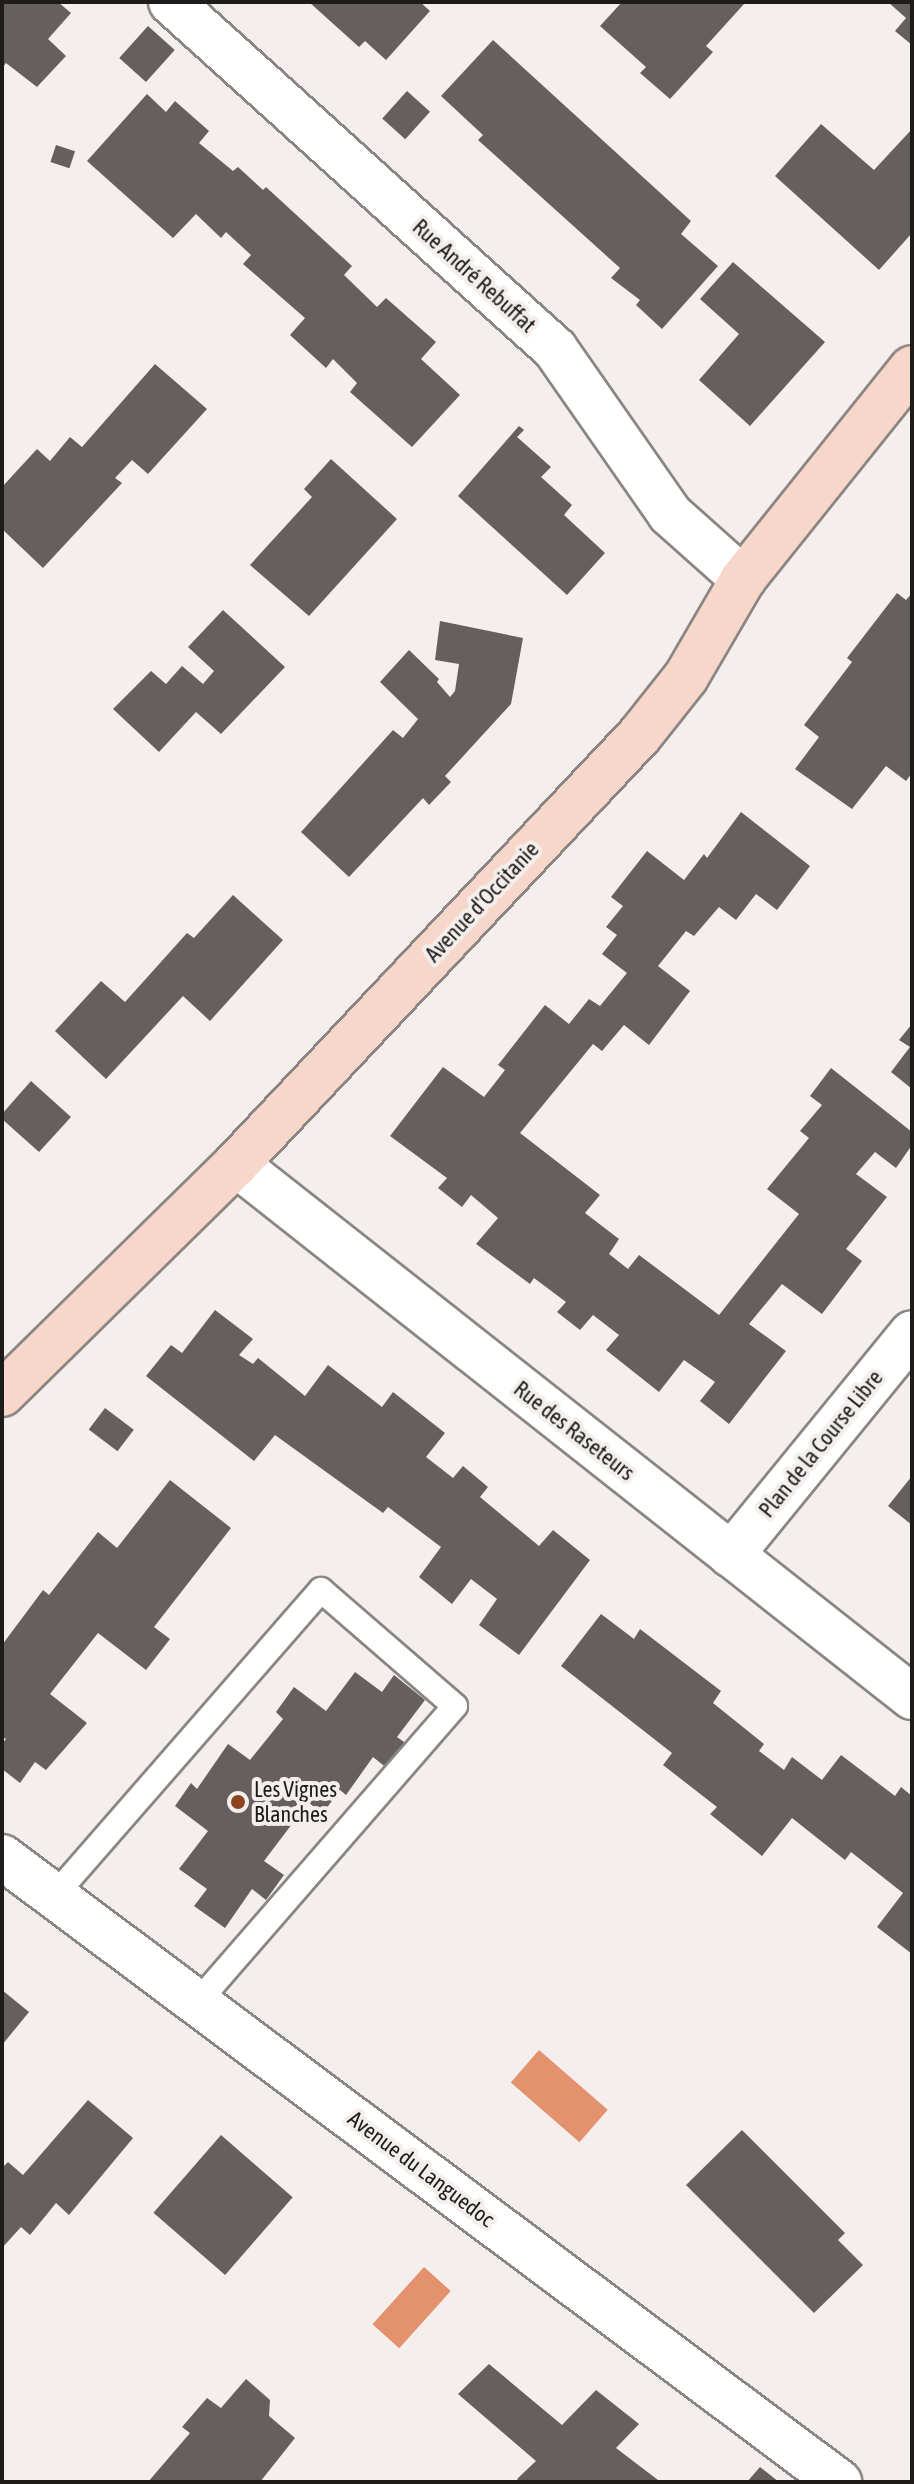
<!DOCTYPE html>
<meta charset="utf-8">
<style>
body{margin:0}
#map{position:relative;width:914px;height:2484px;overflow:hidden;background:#f4eeec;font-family:"Asap Condensed",sans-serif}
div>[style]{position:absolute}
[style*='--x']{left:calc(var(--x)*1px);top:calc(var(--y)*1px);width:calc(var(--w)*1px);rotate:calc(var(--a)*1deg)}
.water>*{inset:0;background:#e4916e;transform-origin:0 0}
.building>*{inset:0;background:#65605e;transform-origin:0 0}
.roads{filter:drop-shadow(2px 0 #8b8583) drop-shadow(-2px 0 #8b8583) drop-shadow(0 2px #8b8583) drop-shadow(0 -2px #8b8583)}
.lane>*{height:24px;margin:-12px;padding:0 12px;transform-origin:12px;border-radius:12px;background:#fff}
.street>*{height:44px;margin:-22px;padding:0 22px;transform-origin:22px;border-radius:22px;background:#fff}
.secondary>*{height:44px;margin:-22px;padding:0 22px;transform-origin:22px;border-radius:22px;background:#f7d7c9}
.dots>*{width:22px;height:22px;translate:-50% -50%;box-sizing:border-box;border:4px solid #f4eeec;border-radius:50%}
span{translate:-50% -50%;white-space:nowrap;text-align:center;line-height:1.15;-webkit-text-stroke:8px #f4eeec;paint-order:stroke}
.street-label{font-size:22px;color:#1e1c1b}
.poi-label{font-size:22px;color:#1e1c1b}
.left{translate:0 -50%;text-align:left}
.frame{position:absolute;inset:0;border:4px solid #1e1c1b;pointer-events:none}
</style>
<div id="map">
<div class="water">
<div style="left:539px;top:2050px;width:91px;height:43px;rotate:41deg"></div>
<div style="left:424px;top:2267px;width:36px;height:77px;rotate:42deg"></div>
</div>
<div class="building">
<div style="clip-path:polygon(2px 2px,58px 2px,71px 13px,48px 39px,66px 56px,37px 87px,6px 63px,2px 68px)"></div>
<div style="clip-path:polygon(309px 2px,420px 2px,430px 11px,386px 60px,365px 41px,359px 47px)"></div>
<div style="clip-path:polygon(622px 2px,742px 2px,744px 4px,706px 46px,713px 52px,670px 99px,640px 73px,646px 67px,600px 26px)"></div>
<div style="clip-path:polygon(888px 2px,912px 2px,912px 45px,895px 31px,906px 18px)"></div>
<div style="left:148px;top:26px;width:36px;height:43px;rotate:42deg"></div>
<div style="clip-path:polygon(493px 40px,691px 221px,681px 234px,718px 266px,662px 329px,636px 305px,640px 300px,611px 278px,620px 268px,478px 140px,483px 135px,441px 96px)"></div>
<div style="left:407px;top:91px;width:31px;height:37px;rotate:42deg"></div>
<div style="clip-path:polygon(147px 94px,166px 112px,175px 101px,209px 131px,199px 143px,233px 171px,238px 167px,263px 190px,266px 187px,352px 266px,344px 275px,377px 307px,386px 298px,436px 342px,421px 359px,460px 395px,412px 447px,350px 392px,357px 383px,333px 359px,326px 368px,290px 335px,305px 318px,243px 264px,251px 255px,226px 232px,221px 238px,196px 214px,173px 238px,87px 161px)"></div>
<div style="clip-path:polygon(821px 124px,874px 170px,912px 129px,912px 233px,879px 270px,775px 176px)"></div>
<div style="left:56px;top:145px;width:20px;height:18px;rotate:18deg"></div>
<div style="clip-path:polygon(733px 262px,825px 342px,750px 426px,699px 380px,739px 334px,700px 299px)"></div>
<div style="clip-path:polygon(155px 364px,207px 409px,148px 474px,132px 460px,115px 478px,122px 483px,43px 568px,2px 529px,2px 487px,37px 449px,50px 461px,70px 437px,82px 447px)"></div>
<div style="clip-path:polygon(519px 426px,524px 430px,517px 437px,551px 467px,541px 477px,572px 505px,564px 515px,605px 553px,567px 595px,458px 496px)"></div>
<div style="clip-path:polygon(331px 459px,397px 519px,309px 616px,250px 565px,312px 497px,304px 489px)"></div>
<div style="clip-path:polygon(897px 593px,906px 600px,912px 593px,912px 773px,906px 781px,886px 766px,852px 809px,795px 769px,819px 737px,804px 725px,852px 662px,847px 658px)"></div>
<div style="clip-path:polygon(223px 610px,285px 667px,221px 734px,196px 712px,159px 752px,113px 709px,151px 671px,166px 684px,182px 666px,203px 684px,214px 671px,188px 647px)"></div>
<div style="clip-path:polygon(440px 621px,523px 638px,511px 704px,445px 776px,451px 782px,429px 805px,423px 798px,349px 877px,301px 832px,393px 730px,403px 738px,418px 719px,380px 682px,409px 650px,439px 679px,437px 682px,450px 697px,455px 691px,459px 664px,435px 660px)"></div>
<div style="clip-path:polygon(741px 812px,810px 866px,777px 910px,756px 894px,736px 920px,719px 907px,694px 936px,686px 931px,658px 966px,690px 991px,649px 1045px,624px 1025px,602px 1051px,593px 1044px,520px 1133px,600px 1195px,585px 1213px,619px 1239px,609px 1254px,628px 1269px,639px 1255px,719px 1315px,799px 1214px,767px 1189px,809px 1138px,800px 1131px,822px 1105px,810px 1096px,831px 1068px,912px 1132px,912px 1145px,896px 1168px,875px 1152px,856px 1174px,887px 1197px,846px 1249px,862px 1261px,822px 1314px,782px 1284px,749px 1324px,786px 1351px,729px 1424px,700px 1401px,715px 1382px,684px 1360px,659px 1392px,606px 1350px,619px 1335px,593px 1315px,580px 1330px,557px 1312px,566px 1302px,534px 1278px,530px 1284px,476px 1244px,498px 1218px,471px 1195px,462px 1207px,438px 1188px,447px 1178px,390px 1136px,443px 1067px,484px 1097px,505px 1070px,498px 1065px,545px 1005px,569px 1024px,589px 999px,600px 1006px,627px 973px,602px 954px,617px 935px,606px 927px,623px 906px,611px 897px,647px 851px,684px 880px,704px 854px,707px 858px)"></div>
<div style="clip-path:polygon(233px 895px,283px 940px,210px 1021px,183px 996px,106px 1079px,55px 1031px,101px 981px,125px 1002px,187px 933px,194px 938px)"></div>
<div style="clip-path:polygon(912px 1024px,912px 1089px,891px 1072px,910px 1047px,899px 1040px)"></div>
<div style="clip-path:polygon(31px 1081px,71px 1117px,39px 1152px,2px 1119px,2px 1114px)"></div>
<div style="clip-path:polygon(215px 1310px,253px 1339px,239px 1355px,253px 1364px,258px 1358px,305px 1396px,328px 1365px,382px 1407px,393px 1392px,445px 1433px,426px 1457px,453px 1478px,463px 1466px,488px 1487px,480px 1497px,539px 1546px,553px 1530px,590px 1560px,519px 1655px,479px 1625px,497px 1599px,471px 1579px,452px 1604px,419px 1577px,441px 1547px,388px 1507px,383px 1513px,275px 1435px,254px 1461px,146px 1376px,171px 1345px,182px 1353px)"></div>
<div style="left:105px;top:1408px;width:36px;height:27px;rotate:37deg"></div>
<div style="clip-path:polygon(912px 1476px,912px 1525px,888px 1506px)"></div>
<div style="clip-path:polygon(170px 1480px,231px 1528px,154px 1627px,170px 1639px,146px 1670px,98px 1633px,50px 1694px,87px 1723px,46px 1770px,35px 1762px,20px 1783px,2px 1769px,2px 1744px,6px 1739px,2px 1737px,2px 1645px,43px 1590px,49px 1595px,98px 1532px,117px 1548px)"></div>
<div style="clip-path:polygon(601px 1614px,634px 1639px,640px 1629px,721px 1691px,713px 1703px,764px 1744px,759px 1751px,784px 1770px,792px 1757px,822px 1780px,841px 1755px,895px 1796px,901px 1787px,912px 1796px,912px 1954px,877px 1927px,903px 1893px,851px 1852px,845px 1860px,792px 1818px,762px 1856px,710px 1814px,717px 1807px,663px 1765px,672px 1753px,561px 1666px)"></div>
<div style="clip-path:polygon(355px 1672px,382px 1692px,394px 1675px,425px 1700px,397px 1737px,411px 1747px,393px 1773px,373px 1757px,346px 1795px,340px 1790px,323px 1813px,302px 1798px,285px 1820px,292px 1824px,264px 1861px,284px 1875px,266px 1900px,252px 1889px,225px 1928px,194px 1906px,207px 1889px,179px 1869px,208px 1831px,175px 1806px,191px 1783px,197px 1789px,228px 1744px,250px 1760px,283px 1719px,276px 1712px,294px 1687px,326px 1711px)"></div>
<div style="clip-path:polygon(2px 1990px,29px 2012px,2px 2045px)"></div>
<div style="clip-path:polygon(88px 2100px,133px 2138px,69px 2215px,56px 2203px,30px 2235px,21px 2227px,2px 2248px,2px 2168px,8px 2162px,23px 2175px)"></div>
<div style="clip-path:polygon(742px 2130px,845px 2233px,838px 2240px,863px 2265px,814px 2313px,686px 2185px)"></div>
<div style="left:221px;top:2135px;width:95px;height:103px;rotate:41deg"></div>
<div style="clip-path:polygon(489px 2364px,562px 2425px,596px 2390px,639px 2424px,616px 2448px,658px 2480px,520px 2482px,517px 2479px,536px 2461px,458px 2394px)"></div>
<div style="clip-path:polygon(246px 2379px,270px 2400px,269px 2416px,295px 2438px,260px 2482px,148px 2482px,190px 2433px,182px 2427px,207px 2398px,221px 2408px)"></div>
<div style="clip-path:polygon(760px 2467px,779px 2482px,747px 2482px)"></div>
</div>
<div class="roads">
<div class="lane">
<div style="--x:54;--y:1896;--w:406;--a:-48.9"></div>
<div style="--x:321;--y:1590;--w:177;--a:40.9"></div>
<div style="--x:455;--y:1706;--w:393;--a:131"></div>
</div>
<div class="street">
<div style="--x:171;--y:2;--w:518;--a:42.1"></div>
<div style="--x:555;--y:349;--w:201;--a:55.1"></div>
<div style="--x:670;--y:514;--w:98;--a:41.7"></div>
<div style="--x:236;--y:1164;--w:861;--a:38.25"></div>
<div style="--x:731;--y:1555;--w:286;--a:-50.8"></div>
<div style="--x:2;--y:1857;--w:1045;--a:36.75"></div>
</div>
<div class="secondary">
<div style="--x:2;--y:1394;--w:328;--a:-44.5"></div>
<div style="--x:236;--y:1164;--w:589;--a:-46.72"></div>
<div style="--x:640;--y:735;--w:74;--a:-51.6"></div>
<div style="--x:686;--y:677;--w:113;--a:-59.8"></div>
<div style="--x:743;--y:579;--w:270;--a:-51.3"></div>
</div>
</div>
<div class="dots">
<div style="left:238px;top:1802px;background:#8c4423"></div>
</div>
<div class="street-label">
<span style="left:474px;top:276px;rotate:42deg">Rue André Rebuffat</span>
<span style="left:482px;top:902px;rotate:-47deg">Avenue d'Occitanie</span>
<span style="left:574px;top:1431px;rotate:38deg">Rue des Raseteurs</span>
<span style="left:821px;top:1444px;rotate:-51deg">Plan de la Course Libre</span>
<span style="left:421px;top:2169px;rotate:37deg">Avenue du Languedoc</span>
</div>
<div class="poi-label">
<span class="left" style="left:254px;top:1802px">Les Vignes<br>Blanches</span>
</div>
<div class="frame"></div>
</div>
